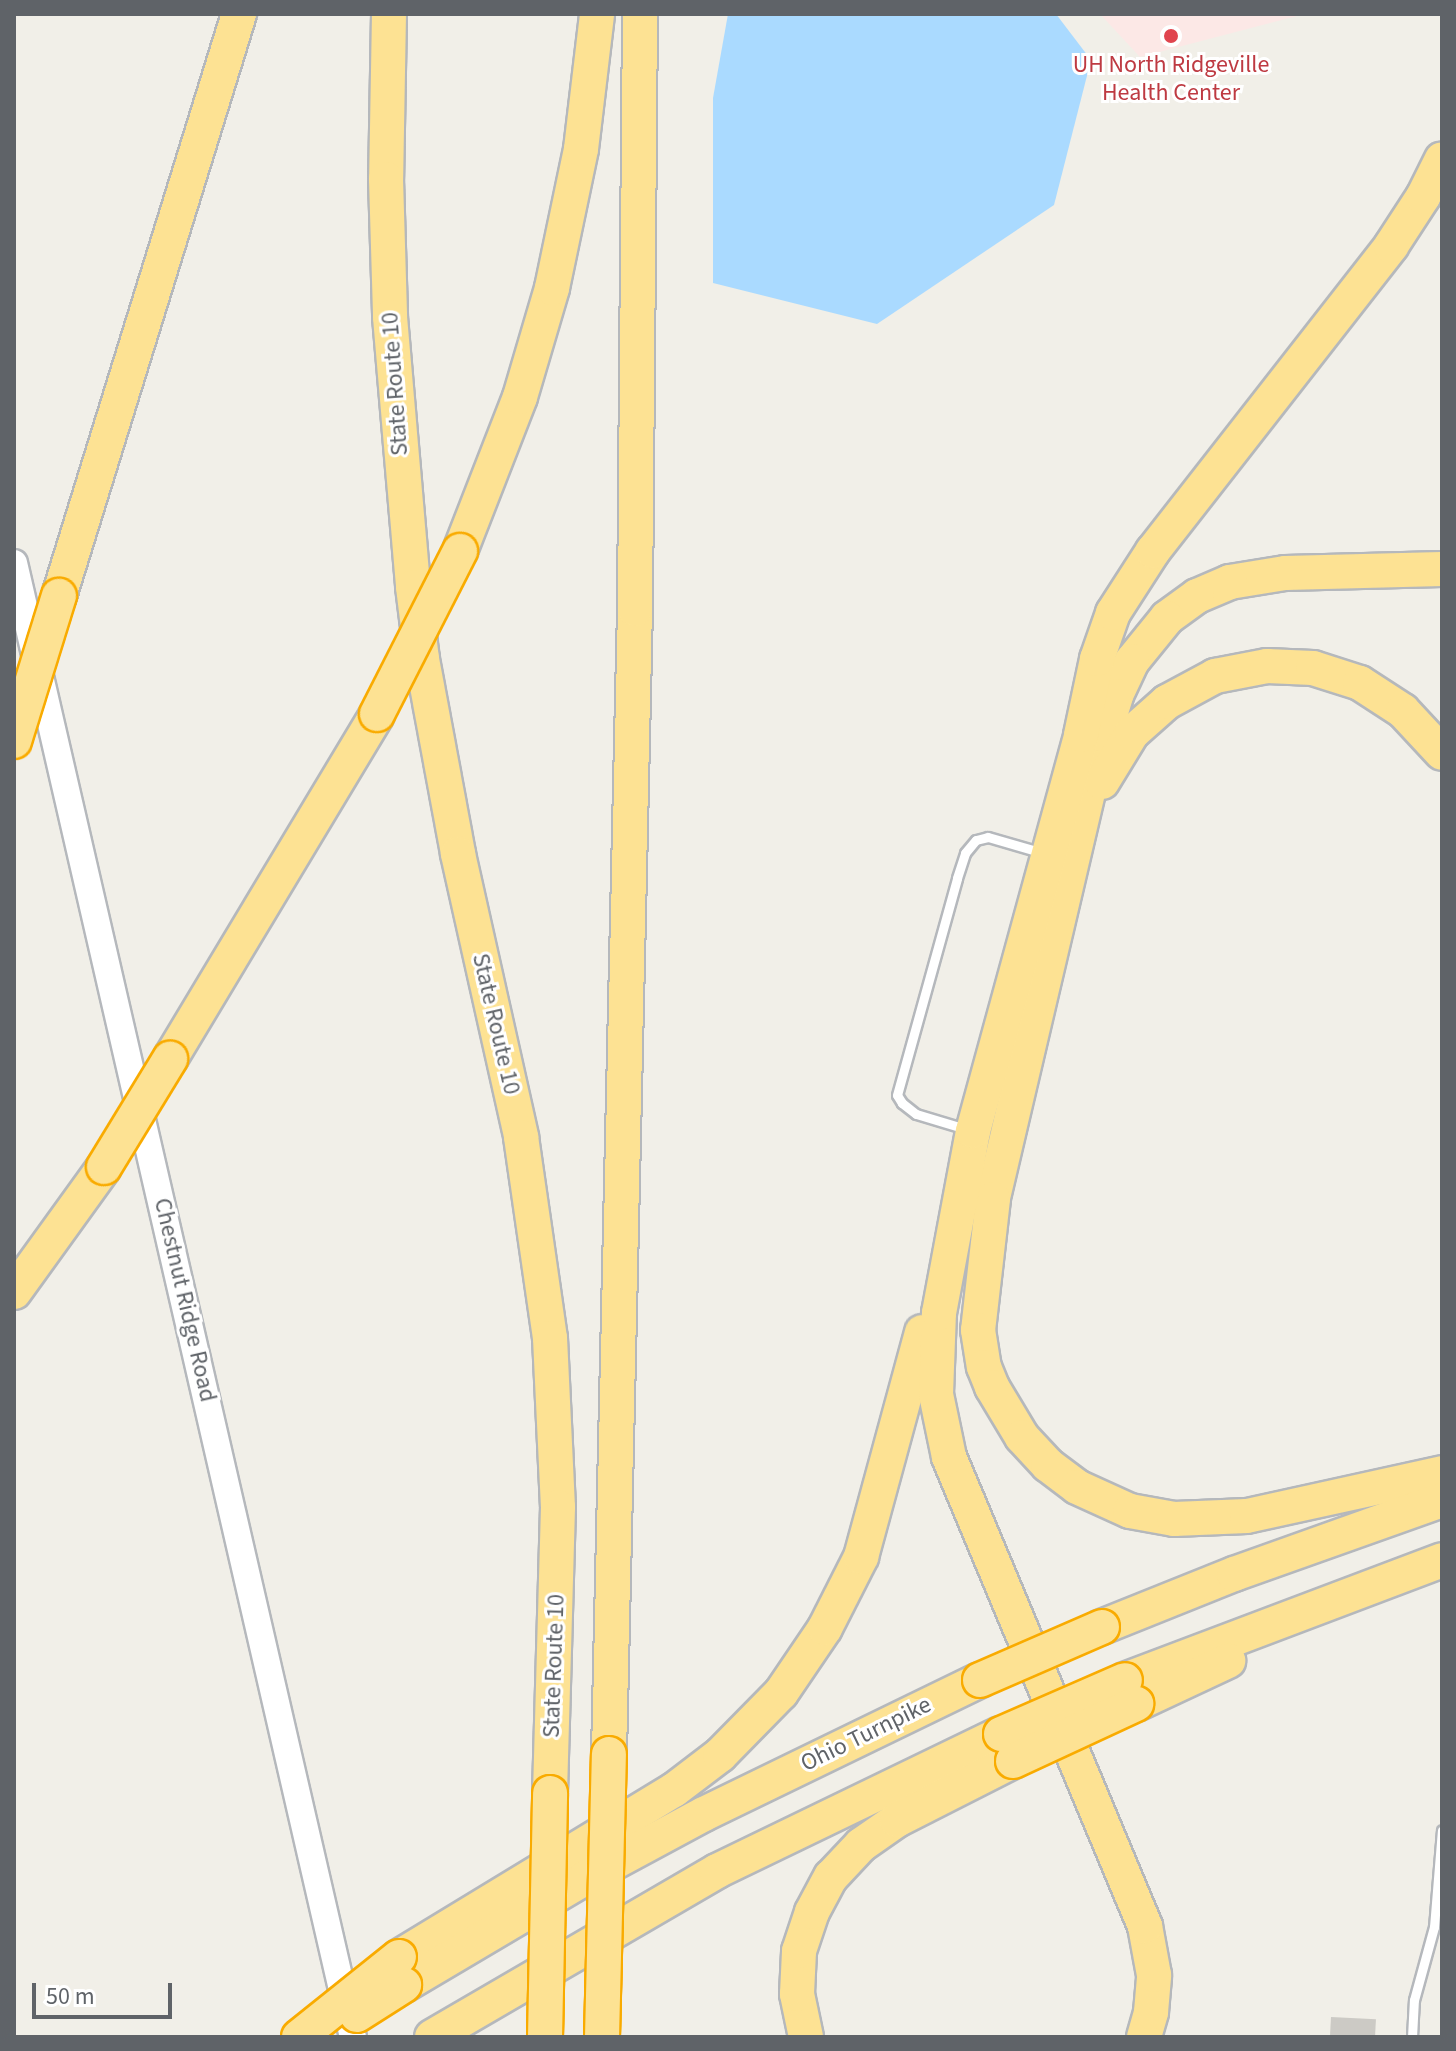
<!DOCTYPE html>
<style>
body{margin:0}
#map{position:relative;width:1456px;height:2051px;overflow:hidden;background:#f1efe8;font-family:"Source Sans 3",sans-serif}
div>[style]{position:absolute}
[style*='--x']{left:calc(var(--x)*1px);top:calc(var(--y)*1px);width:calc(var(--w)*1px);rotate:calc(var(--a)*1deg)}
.medical>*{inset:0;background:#fce8e6}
.water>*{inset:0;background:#aadaff}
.building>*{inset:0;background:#cccac5;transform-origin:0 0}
.roads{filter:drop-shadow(2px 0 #b5b8bc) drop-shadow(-2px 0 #b5b8bc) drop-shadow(0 2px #b5b8bc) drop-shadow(0 -2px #b5b8bc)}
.lane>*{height:9px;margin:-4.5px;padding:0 4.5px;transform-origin:4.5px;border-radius:4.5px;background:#fff}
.secondary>*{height:26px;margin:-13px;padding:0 13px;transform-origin:13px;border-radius:13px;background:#fff}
.highway>*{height:34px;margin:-17px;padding:0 17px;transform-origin:17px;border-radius:17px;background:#fde293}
.bridges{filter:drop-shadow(2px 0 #f9ab00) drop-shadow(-2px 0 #f9ab00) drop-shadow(0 2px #f9ab00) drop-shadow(0 -2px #f9ab00)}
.highway-bridge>*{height:34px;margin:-17px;padding:0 17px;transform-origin:17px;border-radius:17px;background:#fde293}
.dots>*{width:22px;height:22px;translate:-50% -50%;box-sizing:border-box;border:4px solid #fff;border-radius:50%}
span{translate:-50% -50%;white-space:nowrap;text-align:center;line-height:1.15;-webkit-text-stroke:6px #fff;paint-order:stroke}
.health-label{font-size:24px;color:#be3a42}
.street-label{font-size:24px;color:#5f6368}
.frame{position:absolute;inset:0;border:16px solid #5f6368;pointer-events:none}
.scale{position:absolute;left:32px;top:1983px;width:140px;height:36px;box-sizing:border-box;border:4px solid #5f6368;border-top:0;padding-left:10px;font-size:24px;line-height:28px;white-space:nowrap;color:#5f6368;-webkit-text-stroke:6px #fff;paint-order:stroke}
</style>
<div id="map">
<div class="medical">
<div style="clip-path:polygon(1100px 14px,1305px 14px,1140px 57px)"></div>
</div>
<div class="water">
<div style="clip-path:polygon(728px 14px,1056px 14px,1091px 60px,1054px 205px,877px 324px,713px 283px,713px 98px)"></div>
</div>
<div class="building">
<div style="left:1331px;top:2017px;width:45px;height:20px;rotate:3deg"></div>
</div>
<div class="roads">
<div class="lane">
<div style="--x:966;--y:1129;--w:52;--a:-163.3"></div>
<div style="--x:916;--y:1114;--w:18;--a:-142"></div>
<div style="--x:902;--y:1103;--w:9;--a:-122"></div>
<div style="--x:897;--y:1095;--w:225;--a:-74.5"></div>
<div style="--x:957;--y:878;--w:26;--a:-72"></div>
<div style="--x:965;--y:853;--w:17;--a:-50"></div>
<div style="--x:976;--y:840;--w:12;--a:-14"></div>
<div style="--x:988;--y:837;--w:57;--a:16.2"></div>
<div style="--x:1412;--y:2037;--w:37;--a:-87"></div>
<div style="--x:1414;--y:2000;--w:76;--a:-74.7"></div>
<div style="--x:1434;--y:1927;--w:97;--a:-85.3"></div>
</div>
<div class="secondary">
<div style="--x:14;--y:563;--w:1512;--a:77.05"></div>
</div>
<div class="highway">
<div style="--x:389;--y:14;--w:165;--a:91"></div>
<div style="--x:386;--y:179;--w:138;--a:88.3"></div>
<div style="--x:390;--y:317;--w:271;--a:85.1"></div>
<div style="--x:413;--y:587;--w:73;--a:82.9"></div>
<div style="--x:422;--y:659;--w:198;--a:79.5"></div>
<div style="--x:458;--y:854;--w:290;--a:77.4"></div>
<div style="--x:521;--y:1137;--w:203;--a:81.8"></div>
<div style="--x:550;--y:1338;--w:169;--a:87.3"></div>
<div style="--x:558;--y:1507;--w:286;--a:91.6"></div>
<div style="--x:460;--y:551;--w:165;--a:-68.7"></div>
<div style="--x:520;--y:397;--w:114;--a:-73.6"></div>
<div style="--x:552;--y:288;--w:142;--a:-78.2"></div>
<div style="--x:581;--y:149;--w:136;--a:-83.2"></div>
<div style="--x:1442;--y:569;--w:157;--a:178.5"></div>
<div style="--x:1285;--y:573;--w:56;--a:170.7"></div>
<div style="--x:1230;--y:582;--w:36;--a:157"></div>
<div style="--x:1197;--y:596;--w:37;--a:144"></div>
<div style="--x:1167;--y:618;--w:55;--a:129.1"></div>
<div style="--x:1132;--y:661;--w:38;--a:115"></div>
<div style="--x:1116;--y:696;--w:74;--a:107.2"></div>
<div style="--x:1094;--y:767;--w:444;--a:103.2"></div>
<div style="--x:993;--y:1199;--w:132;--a:96.5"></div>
<div style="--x:978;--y:1330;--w:37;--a:81"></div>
<div style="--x:984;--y:1367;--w:22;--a:68"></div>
<div style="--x:992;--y:1387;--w:58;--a:59"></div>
<div style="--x:1022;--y:1437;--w:38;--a:47"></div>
<div style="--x:1048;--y:1465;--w:36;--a:37"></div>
<div style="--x:1077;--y:1487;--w:58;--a:24.4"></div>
<div style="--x:1130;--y:1511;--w:45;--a:10.3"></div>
<div style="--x:1174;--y:1519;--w:73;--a:-2.4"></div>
<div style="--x:1247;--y:1516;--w:200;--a:-12.4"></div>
<div style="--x:59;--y:596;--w:609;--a:-72.81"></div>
<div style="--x:1102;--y:782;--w:57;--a:-58.5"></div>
<div style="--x:1132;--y:733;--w:47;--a:-41.5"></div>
<div style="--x:1167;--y:702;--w:55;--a:-28.4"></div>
<div style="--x:1215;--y:676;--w:53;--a:-10.9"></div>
<div style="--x:1267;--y:666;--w:46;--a:2.5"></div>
<div style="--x:1313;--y:668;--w:49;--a:17.7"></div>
<div style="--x:1360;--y:683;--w:51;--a:33.1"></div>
<div style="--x:1403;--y:711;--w:57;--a:47.1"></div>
<div style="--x:170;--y:1059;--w:402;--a:-59"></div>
<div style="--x:14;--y:1292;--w:154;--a:-54.2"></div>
<div style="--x:1102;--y:1627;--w:142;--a:-21.9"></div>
<div style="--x:1234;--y:1574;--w:221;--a:-19.6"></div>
<div style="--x:1125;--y:1680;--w:339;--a:-20.7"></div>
<div style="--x:1136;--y:1704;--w:102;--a:-25.1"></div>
<div style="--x:609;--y:1754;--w:1145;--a:-88.7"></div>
<div style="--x:635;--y:609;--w:595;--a:-89.52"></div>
<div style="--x:399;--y:1957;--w:322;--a:-31.3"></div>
<div style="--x:674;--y:1790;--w:58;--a:-37.3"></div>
<div style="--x:720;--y:1755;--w:87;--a:-45.5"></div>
<div style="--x:781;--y:1693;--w:78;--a:-55.9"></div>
<div style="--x:825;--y:1628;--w:80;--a:-63.1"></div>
<div style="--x:861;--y:1557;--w:233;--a:-74.8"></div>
<div style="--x:404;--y:1985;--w:210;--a:-30.6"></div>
<div style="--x:585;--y:1878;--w:135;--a:-28.3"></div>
<div style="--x:704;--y:1814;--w:307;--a:-25.9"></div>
<div style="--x:432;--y:2037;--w:330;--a:-30.2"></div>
<div style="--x:717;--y:1871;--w:315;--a:-25.8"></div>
<div style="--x:806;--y:2037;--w:44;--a:-101.8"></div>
<div style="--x:797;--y:1994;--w:43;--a:-87.3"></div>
<div style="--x:799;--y:1951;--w:41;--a:-71.6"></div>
<div style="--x:812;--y:1912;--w:40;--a:-62"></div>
<div style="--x:831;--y:1877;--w:44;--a:-46.8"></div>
<div style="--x:861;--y:1845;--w:44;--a:-34.8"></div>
<div style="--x:897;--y:1820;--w:130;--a:-27"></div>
<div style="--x:1144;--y:2037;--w:26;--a:-74"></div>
<div style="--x:1151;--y:2012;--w:37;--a:-85"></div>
<div style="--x:1154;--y:1975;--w:50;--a:-100.4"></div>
<div style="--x:1145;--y:1926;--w:508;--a:-112.68"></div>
<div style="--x:949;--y:1457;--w:64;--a:-101.7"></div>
<div style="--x:936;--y:1394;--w:81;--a:-87.9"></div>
<div style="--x:939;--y:1313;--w:185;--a:-79.4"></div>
<div style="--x:973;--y:1131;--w:410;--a:-74.7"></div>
<div style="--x:1081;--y:735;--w:78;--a:-78.1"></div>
<div style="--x:1097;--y:659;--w:49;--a:-70.8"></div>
<div style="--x:1113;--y:613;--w:74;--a:-57.2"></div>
<div style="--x:1153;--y:551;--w:387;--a:-52"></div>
<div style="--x:1391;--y:246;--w:59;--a:-56.9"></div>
<div style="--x:1423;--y:197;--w:42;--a:-63.4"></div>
</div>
</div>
<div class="bridges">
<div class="highway-bridge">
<div style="--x:377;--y:714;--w:183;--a:-63"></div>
<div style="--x:14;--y:741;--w:152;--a:-72.8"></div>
<div style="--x:104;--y:1167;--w:127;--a:-58.6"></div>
<div style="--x:980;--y:1680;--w:133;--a:-23.5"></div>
<div style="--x:1001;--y:1734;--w:135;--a:-23.5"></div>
<div style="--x:1013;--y:1761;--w:136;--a:-24.9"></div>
<div style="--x:357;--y:2015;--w:56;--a:-32.6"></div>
<div style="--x:299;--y:2037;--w:128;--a:-38.7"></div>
<div style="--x:545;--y:2037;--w:244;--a:-88.8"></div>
<div style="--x:602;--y:2037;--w:283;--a:-88.6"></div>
</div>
</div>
<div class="dots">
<div style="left:1171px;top:36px;background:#e0444e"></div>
</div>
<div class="health-label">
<span style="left:1171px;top:79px">UH North Ridgeville<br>Health Center</span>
</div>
<div class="street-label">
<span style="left:395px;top:384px;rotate:-94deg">State Route 10</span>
<span style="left:496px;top:1024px;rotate:77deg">State Route 10</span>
<span style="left:185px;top:1300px;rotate:77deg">Chestnut Ridge Road</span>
<span style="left:554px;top:1666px;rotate:-88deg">State Route 10</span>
<span style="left:866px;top:1734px;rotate:-26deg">Ohio Turnpike</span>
</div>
<div class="frame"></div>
<div class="scale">50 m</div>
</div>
